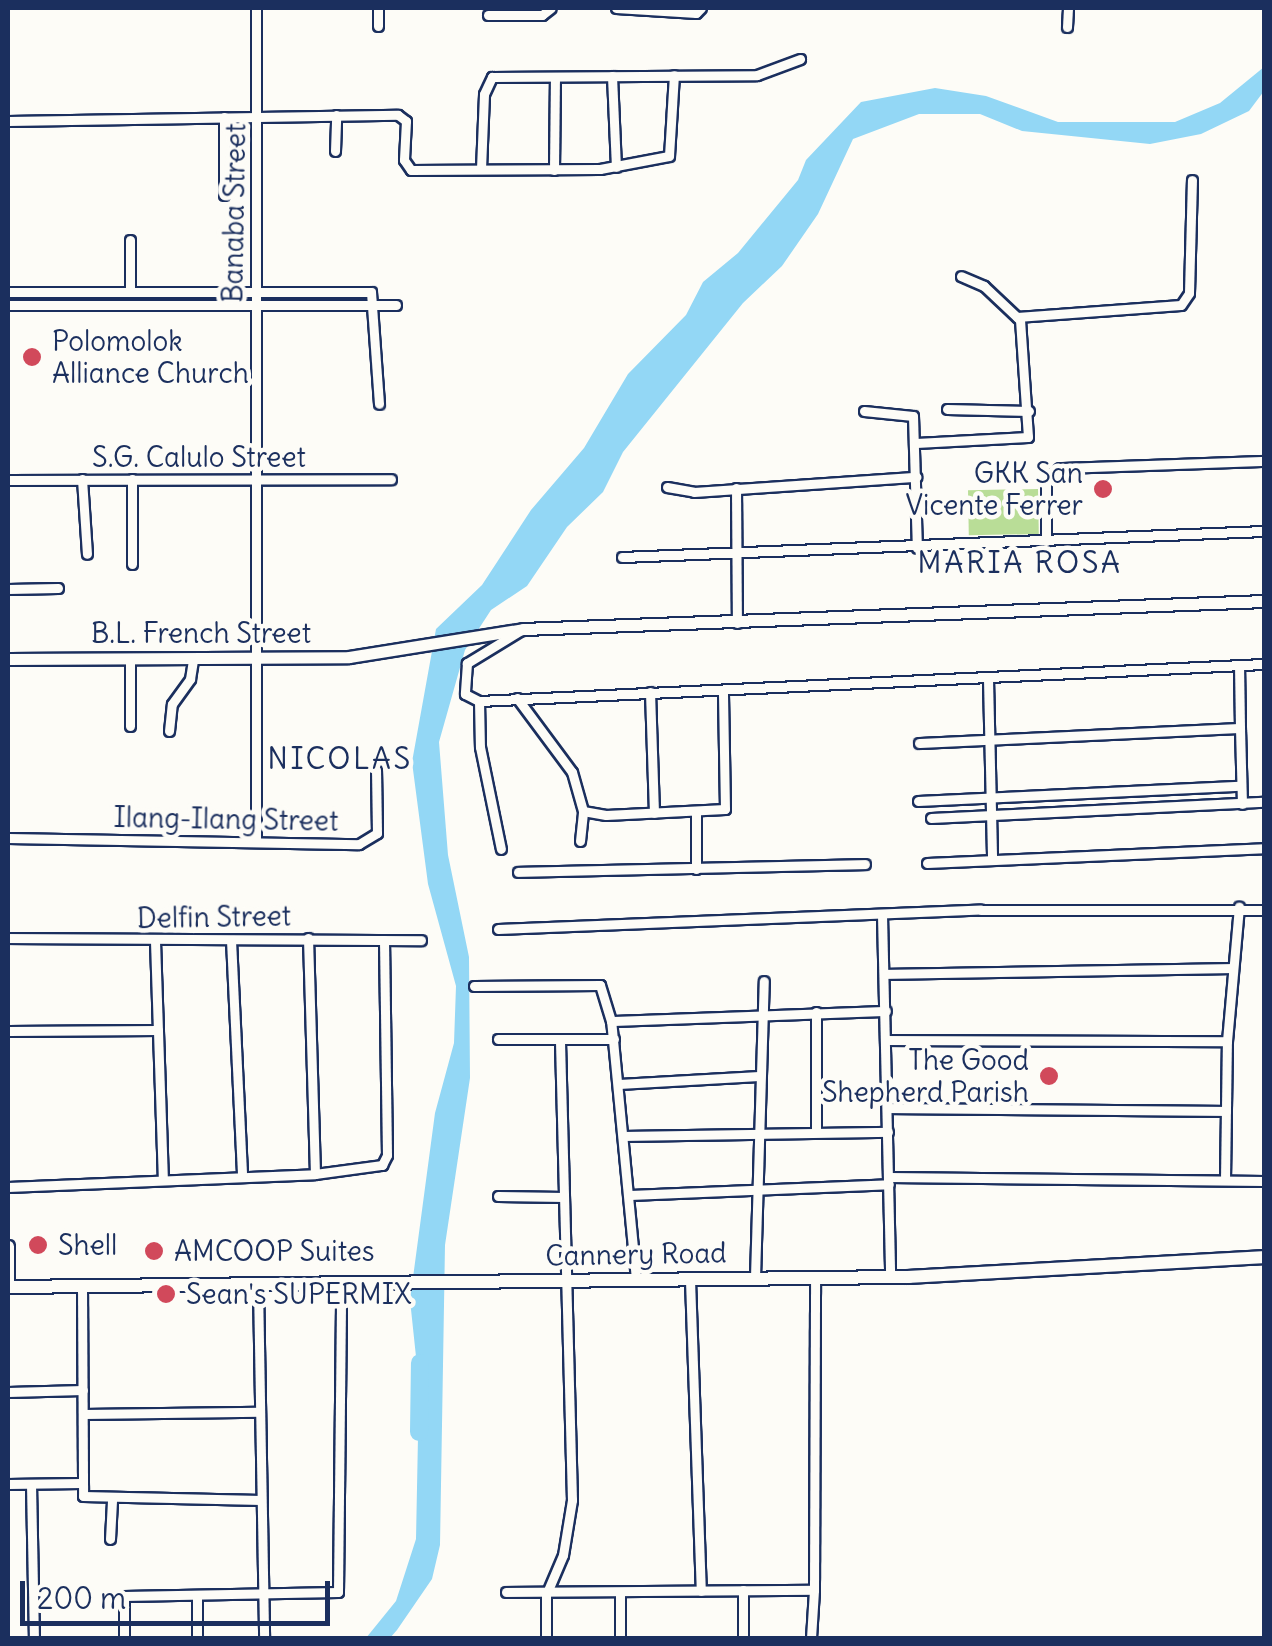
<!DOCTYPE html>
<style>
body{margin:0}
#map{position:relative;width:1272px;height:1646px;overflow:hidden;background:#fdfcf7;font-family:Delius,sans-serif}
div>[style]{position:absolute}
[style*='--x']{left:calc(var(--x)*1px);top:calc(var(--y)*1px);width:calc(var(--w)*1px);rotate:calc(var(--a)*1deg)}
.green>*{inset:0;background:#b9dd97;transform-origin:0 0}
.water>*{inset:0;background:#93d7f5}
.river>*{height:18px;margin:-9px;padding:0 9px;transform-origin:9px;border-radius:9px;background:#93d7f5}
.roads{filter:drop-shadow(2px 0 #1b2f5e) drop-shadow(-2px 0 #1b2f5e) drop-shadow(0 2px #1b2f5e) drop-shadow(0 -2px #1b2f5e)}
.minor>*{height:9px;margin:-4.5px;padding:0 4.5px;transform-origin:4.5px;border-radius:4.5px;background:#fdfcf7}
.tertiary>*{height:11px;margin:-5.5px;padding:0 5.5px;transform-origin:5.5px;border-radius:5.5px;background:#fdfcf7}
.secondary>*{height:12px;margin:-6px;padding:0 6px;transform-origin:6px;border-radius:6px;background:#fdfcf7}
.dots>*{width:28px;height:28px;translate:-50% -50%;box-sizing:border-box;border:5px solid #fdfcf7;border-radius:50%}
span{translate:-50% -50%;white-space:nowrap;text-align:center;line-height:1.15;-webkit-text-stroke:9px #fdfcf7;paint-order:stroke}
.street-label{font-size:28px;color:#1b2f5e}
.poi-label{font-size:28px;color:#1b2f5e}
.left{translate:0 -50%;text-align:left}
.right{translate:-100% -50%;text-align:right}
.neighbourhood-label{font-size:30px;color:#1b2f5e;letter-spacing:2.5px}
.frame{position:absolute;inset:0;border:10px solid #1b2f5e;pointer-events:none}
.scale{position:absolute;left:20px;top:1581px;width:310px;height:45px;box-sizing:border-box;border:5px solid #1b2f5e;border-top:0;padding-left:12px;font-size:30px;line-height:35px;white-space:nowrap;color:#1b2f5e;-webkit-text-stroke:8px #fdfcf7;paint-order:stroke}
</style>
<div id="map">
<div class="green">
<div style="left:1038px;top:489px;width:45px;height:70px;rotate:89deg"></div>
</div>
<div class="water">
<div style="clip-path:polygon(1264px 67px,1264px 91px,1249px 111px,1201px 134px,1150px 144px,1022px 131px,980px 114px,919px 114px,853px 139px,818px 214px,782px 266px,743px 303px,623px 452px,603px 492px,567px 527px,527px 586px,491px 610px,465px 650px,439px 742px,448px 855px,469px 957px,470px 1078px,445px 1245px,440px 1545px,432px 1579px,397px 1630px,390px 1638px,366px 1638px,396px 1601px,416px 1539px,419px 1385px,410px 1300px,435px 1113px,454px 1043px,456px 986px,428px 884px,412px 762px,436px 629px,482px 585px,531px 510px,584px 448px,628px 374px,686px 315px,703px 282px,738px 253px,798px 180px,806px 160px,861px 102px,935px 88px,986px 96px,1058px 122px,1175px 122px,1220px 103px)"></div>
</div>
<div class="river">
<div style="--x:419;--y:1432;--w:69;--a:-89.2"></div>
</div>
<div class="roads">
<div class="minor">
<div style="--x:616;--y:8;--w:80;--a:3.6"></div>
<div style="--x:696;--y:13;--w:7;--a:-45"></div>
<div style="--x:488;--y:15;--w:54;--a:0"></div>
<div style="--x:542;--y:15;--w:11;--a:-38"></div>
<div style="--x:378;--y:26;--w:18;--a:-90"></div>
<div style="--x:1067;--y:27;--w:19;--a:-87"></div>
<div style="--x:612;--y:76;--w:91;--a:87.5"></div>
<div style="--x:224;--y:117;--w:78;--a:90"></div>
<div style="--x:8;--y:121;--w:390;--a:-0.9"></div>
<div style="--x:398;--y:115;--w:10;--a:37"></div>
<div style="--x:406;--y:121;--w:39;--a:93"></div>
<div style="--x:404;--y:160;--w:12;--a:55"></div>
<div style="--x:411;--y:170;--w:189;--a:-0.3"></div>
<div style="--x:600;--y:169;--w:70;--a:-10.7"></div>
<div style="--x:669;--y:156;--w:81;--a:-86.5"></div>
<div style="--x:335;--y:151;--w:36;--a:-88"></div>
<div style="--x:481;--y:169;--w:75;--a:-87.7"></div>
<div style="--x:484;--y:94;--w:19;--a:-65"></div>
<div style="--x:492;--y:77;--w:265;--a:-0.4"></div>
<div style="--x:757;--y:75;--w:46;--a:-20.4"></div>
<div style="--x:554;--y:170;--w:92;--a:-89.4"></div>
<div style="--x:130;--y:291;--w:51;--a:-90"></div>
<div style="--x:8;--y:292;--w:363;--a:0"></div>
<div style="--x:371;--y:292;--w:112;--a:85.9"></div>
<div style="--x:8;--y:305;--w:388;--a:0"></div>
<div style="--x:1017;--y:317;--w:164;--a:-4.2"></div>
<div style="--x:1181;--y:305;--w:14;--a:-56"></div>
<div style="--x:1189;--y:293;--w:113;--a:-88.5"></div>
<div style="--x:947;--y:409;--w:82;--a:1.4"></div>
<div style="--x:864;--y:411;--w:49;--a:5.8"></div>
<div style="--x:913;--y:416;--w:132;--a:88.3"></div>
<div style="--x:916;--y:443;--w:112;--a:-3.1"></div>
<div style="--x:1028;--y:437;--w:117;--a:-93.9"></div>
<div style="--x:1020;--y:320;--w:50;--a:-136.6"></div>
<div style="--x:984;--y:286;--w:25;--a:-157"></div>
<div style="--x:82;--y:479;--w:75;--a:86.2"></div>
<div style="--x:8;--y:480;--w:383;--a:-0.1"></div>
<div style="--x:667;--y:487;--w:27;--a:10"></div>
<div style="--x:694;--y:492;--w:223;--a:-3.9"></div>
<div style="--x:736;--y:488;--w:135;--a:89.6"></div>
<div style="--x:1046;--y:541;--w:63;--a:-90"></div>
<div style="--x:1046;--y:478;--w:17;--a:-36"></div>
<div style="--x:1060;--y:468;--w:204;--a:-2"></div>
<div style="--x:622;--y:557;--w:643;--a:-2.32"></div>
<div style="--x:132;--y:564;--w:85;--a:-90"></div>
<div style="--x:8;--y:589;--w:50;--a:-1.1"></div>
<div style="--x:523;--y:629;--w:66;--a:148.7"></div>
<div style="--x:467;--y:663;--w:31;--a:94"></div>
<div style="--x:465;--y:694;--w:16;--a:27"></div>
<div style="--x:479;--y:701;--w:786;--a:-2.7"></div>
<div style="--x:988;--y:679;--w:180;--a:88.7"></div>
<div style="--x:650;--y:692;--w:121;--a:88.1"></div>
<div style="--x:517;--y:698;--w:92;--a:53.4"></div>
<div style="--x:572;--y:772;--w:41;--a:74.2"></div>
<div style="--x:583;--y:811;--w:23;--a:10"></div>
<div style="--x:606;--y:815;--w:119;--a:-2.9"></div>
<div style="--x:725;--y:809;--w:119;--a:-91"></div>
<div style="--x:479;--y:701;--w:46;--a:88.8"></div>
<div style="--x:480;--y:747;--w:104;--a:78.4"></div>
<div style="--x:130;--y:726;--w:67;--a:-90"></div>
<div style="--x:1240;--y:728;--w:76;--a:88.5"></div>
<div style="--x:169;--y:731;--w:27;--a:-84"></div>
<div style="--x:172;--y:704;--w:31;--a:-54"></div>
<div style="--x:190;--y:679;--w:20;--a:-81"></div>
<div style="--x:919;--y:743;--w:321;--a:-2.7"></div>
<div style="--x:1240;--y:728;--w:63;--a:-90.9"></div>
<div style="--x:918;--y:801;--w:322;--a:-2.7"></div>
<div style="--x:696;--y:811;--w:58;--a:90"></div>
<div style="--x:931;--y:818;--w:333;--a:-2.8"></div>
<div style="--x:8;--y:838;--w:351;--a:1"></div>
<div style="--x:359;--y:844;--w:21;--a:-31"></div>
<div style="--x:377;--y:833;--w:63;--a:-90.9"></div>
<div style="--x:256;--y:839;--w:831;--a:-90"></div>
<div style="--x:580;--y:841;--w:30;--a:-84"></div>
<div style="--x:927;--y:863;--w:337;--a:-2.5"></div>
<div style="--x:518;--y:872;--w:347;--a:-1.3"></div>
<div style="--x:882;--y:915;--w:362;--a:88.7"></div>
<div style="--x:498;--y:929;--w:483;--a:-2.3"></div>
<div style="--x:981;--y:910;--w:283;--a:0"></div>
<div style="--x:8;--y:938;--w:413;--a:0.3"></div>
<div style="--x:308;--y:938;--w:236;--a:88.3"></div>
<div style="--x:231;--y:940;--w:237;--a:87.3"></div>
<div style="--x:155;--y:941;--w:239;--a:88.1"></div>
<div style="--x:885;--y:974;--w:345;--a:-1"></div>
<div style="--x:474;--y:986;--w:126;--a:-0.5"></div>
<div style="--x:600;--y:985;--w:38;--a:73"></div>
<div style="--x:816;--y:1012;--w:119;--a:90"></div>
<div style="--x:8;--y:1031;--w:150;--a:-0.4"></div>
<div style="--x:498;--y:1039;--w:116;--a:0"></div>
<div style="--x:887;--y:1040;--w:340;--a:0.2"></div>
<div style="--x:1227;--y:1041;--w:135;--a:-84.9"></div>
<div style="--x:619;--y:1084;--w:140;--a:-3.3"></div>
<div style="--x:888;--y:1108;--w:338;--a:0.5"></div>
<div style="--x:627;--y:1136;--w:261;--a:-0.9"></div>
<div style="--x:889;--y:1177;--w:375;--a:0.6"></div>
<div style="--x:1225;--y:1180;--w:139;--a:-89.2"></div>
<div style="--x:8;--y:1187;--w:307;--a:-2.4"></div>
<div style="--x:315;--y:1174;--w:68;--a:-7.7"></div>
<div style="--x:382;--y:1165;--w:11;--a:-63"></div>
<div style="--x:387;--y:1155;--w:215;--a:-90.8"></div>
<div style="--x:630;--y:1195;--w:259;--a:-2.4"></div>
<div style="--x:498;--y:1196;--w:66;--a:0.9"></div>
<div style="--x:755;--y:1277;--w:296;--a:-88.3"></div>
<div style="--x:636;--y:1279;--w:259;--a:-95.5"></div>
<div style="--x:611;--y:1021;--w:275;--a:-2.1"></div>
<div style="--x:690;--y:1280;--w:311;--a:88"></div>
<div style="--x:258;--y:1286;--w:352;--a:89"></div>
<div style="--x:82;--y:1287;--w:209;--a:89.7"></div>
<div style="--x:83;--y:1496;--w:178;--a:1.3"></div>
<div style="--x:8;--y:1392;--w:75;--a:-1.5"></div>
<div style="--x:84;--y:1414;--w:176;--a:-0.7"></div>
<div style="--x:8;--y:1484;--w:73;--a:-0.8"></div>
<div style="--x:31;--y:1484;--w:154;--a:88.9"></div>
<div style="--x:110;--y:1539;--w:39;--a:-87"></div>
<div style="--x:506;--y:1592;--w:308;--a:-0.4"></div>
<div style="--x:814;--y:1590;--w:312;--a:-89.8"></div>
<div style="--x:620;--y:1593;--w:45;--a:90"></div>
<div style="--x:124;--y:1638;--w:42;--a:-90"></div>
<div style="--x:124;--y:1596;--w:214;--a:-1.1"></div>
<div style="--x:338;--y:1592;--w:308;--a:-89.4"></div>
<div style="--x:197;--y:1638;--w:40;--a:-90"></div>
<div style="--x:546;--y:1638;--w:43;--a:-90"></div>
<div style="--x:546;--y:1595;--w:43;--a:-67"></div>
<div style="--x:563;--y:1555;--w:56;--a:-80.7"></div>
<div style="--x:572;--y:1500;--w:461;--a:-91.5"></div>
<div style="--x:743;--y:1638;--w:48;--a:-90"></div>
<div style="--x:811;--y:1638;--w:48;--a:-86.4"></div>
</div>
<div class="tertiary">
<div style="--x:8;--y:659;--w:341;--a:-0.3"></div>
<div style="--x:349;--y:657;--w:176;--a:-9.1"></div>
<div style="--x:523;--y:629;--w:742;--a:-2.16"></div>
<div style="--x:8;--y:1246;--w:41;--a:90"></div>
</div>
<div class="secondary">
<div style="--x:8;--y:1287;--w:901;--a:-0.64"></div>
<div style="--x:909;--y:1277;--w:356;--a:-3.2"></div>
</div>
</div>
<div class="dots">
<div style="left:32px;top:357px;background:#d1495b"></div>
<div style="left:1103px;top:489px;background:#d1495b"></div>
<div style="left:1049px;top:1076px;background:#d1495b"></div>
<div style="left:38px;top:1245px;background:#d1495b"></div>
<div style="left:154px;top:1251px;background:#d1495b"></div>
<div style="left:166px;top:1294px;background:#d1495b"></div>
</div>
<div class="street-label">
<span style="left:234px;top:213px;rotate:-89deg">Banaba Street</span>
<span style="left:199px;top:457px">S.G. Calulo Street</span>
<span style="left:201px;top:633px">B.L. French Street</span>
<span style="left:226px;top:819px;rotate:1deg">Ilang-Ilang Street</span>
<span style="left:214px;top:917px;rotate:-1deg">Delfin Street</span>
<span style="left:636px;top:1254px;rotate:-1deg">Cannery Road</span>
</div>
<div class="poi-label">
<span class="left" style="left:52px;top:357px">Polomolok<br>Alliance Church</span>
<span class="right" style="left:1083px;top:489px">GKK San<br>Vicente Ferrer</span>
<span class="right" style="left:1029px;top:1076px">The Good<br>Shepherd Parish</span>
<span class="left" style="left:58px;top:1245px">Shell</span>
<span class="left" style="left:174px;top:1251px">AMCOOP Suites</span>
<span class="left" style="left:186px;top:1294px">Sean's SUPERMIX</span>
</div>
<div class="neighbourhood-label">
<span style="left:1020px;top:562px">MARIA ROSA</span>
<span style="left:340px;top:758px">NICOLAS</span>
</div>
<div class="frame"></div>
<div class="scale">200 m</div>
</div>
